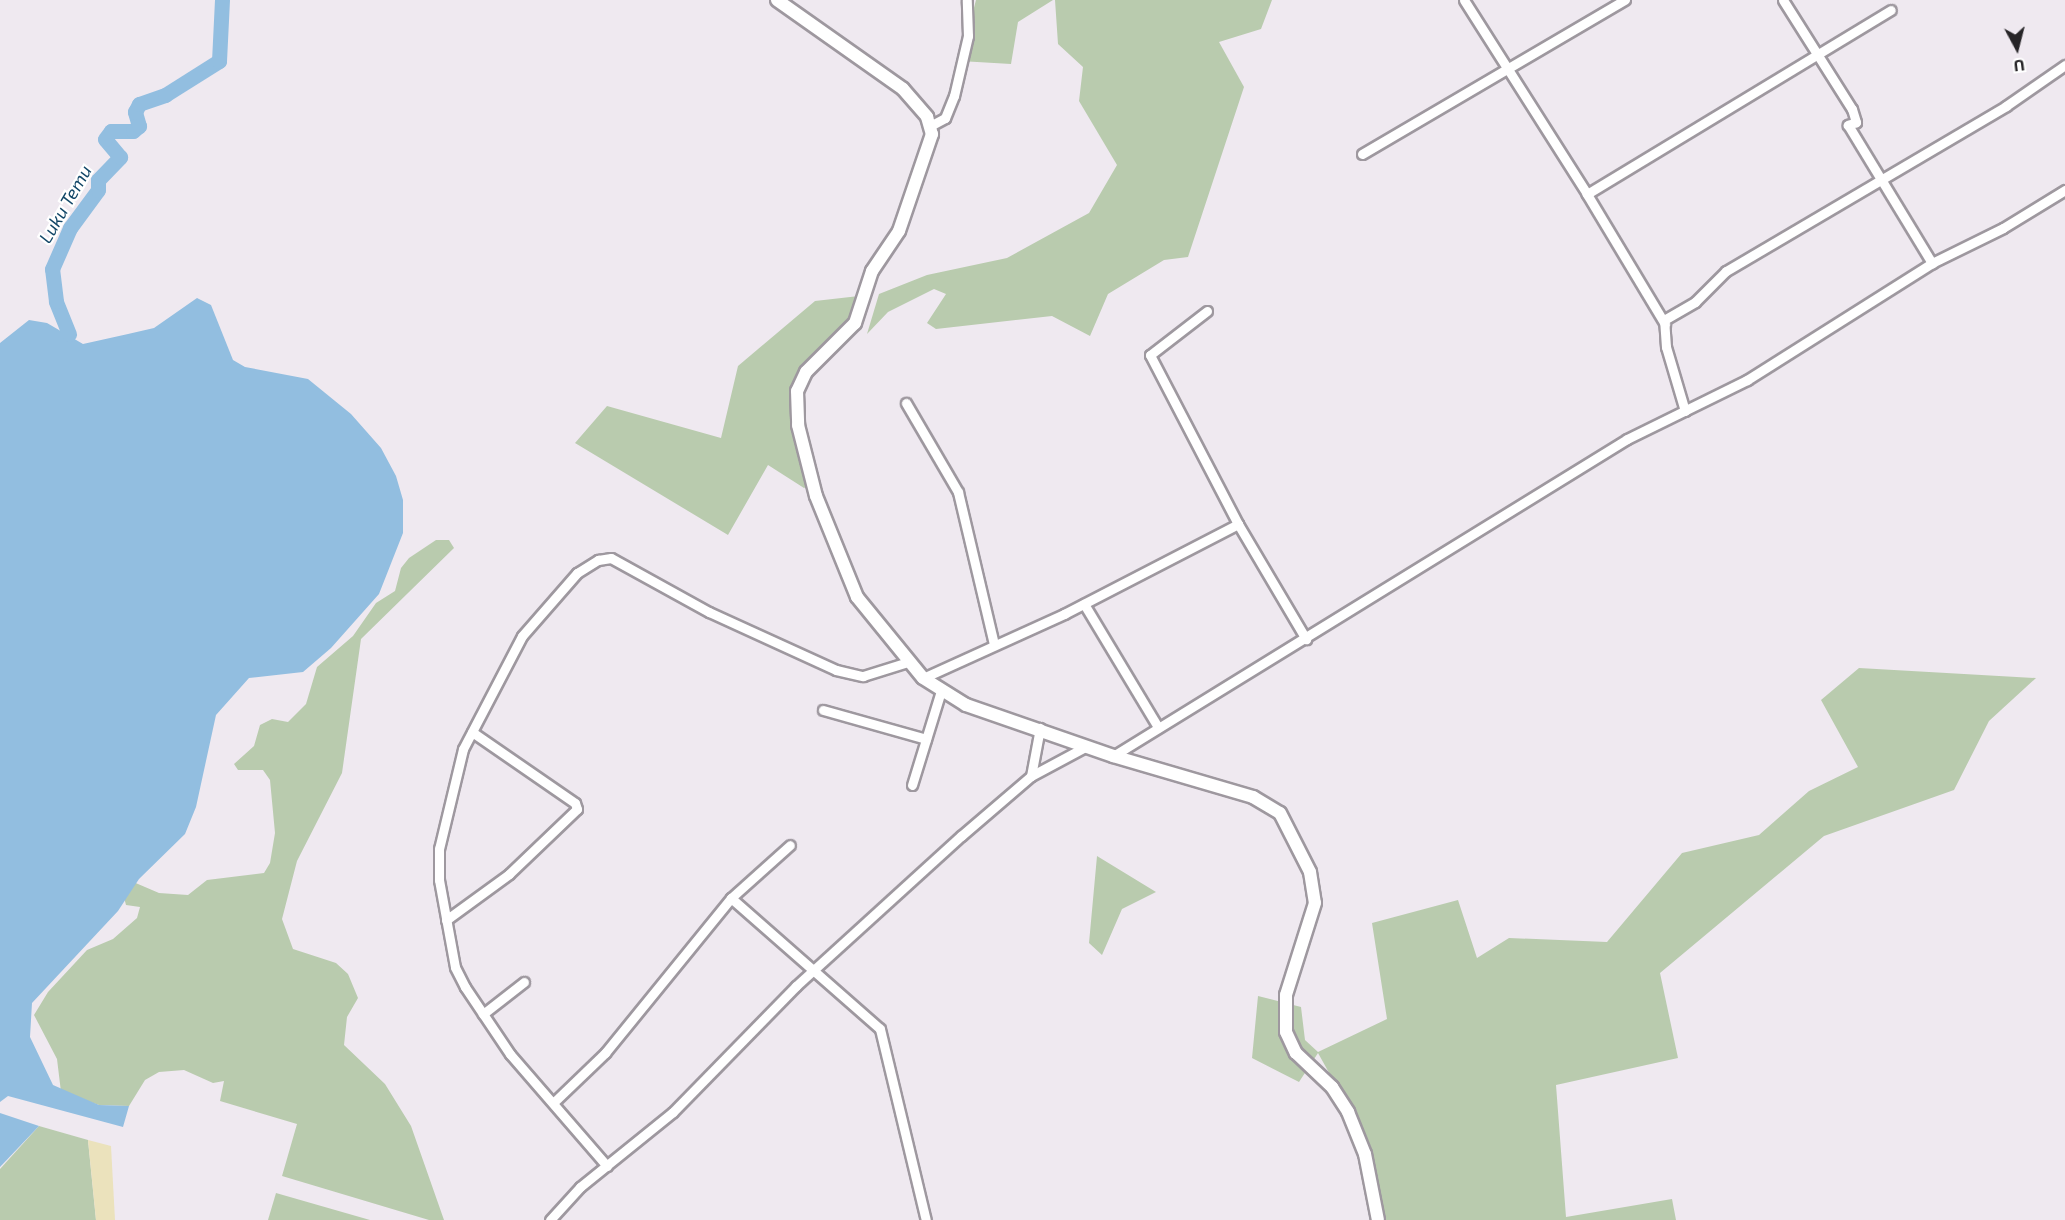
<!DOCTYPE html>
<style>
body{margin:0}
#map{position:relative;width:2065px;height:1220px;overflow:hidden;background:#efe9f0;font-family:"Exo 2",sans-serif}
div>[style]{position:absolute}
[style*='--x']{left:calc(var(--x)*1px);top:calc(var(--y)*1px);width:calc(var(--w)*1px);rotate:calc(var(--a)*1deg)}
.green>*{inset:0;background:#b9cbae}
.sand>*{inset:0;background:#ebe2bc}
.water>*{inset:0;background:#92bee0}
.river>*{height:15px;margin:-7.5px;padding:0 7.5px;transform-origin:7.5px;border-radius:7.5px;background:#92bee0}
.roads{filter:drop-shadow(2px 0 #9e989f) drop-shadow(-2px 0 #9e989f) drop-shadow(0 2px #9e989f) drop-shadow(0 -2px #9e989f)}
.street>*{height:9px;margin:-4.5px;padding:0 4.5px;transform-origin:4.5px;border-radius:4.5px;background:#fff}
.secondary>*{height:12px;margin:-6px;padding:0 6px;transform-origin:6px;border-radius:6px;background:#fff}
span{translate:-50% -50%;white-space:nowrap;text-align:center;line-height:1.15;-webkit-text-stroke:4.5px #fff;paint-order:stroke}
.water-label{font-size:18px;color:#134768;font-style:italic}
.north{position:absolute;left:1987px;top:18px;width:60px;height:60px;-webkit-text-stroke:4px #fff;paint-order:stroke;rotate:173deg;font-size:16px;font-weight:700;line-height:24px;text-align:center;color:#272528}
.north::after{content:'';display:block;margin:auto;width:21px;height:27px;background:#272528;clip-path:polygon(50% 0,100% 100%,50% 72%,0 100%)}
</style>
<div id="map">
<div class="green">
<div style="clip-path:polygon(976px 0,1053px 0,1018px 22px,1011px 64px,960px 61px)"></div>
<div style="clip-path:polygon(1055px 0,1272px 0,1261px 29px,1219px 42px,1244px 87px,1188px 257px,1164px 260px,1108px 294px,1090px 336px,1052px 316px,936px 329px,927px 323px,946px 294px,934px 289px,888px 312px,867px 334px,879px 294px,927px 275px,1007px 258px,1089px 213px,1117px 165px,1079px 101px,1083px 67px,1058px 44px)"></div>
<div style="clip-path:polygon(859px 296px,849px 325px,820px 351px,794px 400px,817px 482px,804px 488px,768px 465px,728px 535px,575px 443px,607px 406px,721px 438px,738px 366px,815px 301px)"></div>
<div style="clip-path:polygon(436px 540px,449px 540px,454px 548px,361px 639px,342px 773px,297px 861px,282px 919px,293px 949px,336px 963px,348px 974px,358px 998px,347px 1017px,344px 1045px,385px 1084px,411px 1126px,444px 1220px,429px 1220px,282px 1176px,297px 1124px,220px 1101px,224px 1081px,213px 1083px,184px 1070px,159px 1072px,145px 1080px,129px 1106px,99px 1105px,61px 1092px,57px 1059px,34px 1015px,48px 992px,87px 950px,113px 939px,137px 918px,140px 907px,126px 905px,121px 886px,131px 881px,159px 893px,188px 895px,207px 880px,264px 873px,270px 863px,275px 833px,270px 780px,263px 770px,238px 770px,234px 764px,254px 746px,260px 725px,272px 719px,288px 722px,306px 704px,317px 667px,353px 636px,376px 603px,395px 591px,401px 568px,409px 558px)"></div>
<div style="clip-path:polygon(1859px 668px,2036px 678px,1989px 721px,1954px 790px,1824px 836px,1660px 973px,1678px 1058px,1556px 1085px,1566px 1217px,1672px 1199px,1676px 1220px,1378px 1220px,1361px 1130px,1318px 1053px,1299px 1082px,1252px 1058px,1258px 996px,1301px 1007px,1305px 1040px,1318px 1052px,1387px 1019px,1372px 923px,1458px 900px,1477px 958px,1509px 938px,1607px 942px,1682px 853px,1759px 835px,1809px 791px,1858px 767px,1821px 700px)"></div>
<div style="clip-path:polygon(1097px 856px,1156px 892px,1122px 909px,1102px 955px,1089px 943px)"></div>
<div style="clip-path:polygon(39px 1126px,88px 1140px,96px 1220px,0 1220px,0 1169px)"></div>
<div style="clip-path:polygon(276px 1193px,370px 1220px,268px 1220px)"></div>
</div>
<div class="sand">
<div style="clip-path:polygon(88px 1140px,111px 1146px,115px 1220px,96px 1220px)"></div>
</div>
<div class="water">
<div style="clip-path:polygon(197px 298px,211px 305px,233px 360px,245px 367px,308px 379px,351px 414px,381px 448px,396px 476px,403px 500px,403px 533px,379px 594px,331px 648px,303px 672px,249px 678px,216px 715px,196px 807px,185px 834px,139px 879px,118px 911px,32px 1003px,30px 1037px,53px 1085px,99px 1105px,129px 1106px,123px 1127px,8px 1096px,0 1102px,0 343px,29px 320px,47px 323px,83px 344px,128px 334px,154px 328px)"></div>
<div style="clip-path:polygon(0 1113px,39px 1126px,0 1167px)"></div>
</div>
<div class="river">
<div style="--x:69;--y:334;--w:35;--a:-112"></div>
<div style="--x:56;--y:301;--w:32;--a:-97"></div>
<div style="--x:52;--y:269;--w:45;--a:-66.3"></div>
<div style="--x:70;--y:228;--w:47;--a:-53.6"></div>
<div style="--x:98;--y:190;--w:10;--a:-90"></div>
<div style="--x:98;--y:180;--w:32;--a:-46"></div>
<div style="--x:120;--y:157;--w:23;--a:-130"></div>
<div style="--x:105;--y:139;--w:10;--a:-53"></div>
<div style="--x:111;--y:131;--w:22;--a:0"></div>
<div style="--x:133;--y:131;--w:8;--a:-40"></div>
<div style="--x:139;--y:126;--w:15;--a:-106"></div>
<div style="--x:135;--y:112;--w:9;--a:-63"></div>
<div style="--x:139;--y:104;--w:28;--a:-19"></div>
<div style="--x:165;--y:95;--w:64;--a:-32.2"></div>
<div style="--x:219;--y:61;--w:61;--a:-87.2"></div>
</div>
<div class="roads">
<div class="street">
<div style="--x:1464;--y:0;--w:230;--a:57.6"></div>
<div style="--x:1783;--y:0;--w:129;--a:57.7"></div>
<div style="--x:1852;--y:109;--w:14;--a:73"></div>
<div style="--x:1856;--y:122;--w:9;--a:159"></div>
<div style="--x:1848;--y:125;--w:162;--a:58.7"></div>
<div style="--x:930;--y:126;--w:17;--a:-28"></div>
<div style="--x:945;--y:118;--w:24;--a:-68"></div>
<div style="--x:954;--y:96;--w:62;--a:-76.9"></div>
<div style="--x:968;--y:36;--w:36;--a:-92"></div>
<div style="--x:1362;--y:154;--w:305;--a:-30.4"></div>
<div style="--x:1207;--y:311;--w:72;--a:142.3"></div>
<div style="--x:1150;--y:355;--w:191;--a:62.5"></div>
<div style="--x:1665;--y:324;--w:152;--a:-121"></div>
<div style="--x:1587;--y:194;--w:355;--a:-31.2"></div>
<div style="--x:906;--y:403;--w:103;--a:59.7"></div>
<div style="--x:958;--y:492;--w:156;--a:76.7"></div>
<div style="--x:1685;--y:411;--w:67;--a:-106.5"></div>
<div style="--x:1666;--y:347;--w:27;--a:-94"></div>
<div style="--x:1664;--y:320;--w:36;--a:-30"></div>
<div style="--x:1695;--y:302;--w:44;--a:-45"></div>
<div style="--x:1726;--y:271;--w:325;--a:-30.5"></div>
<div style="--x:2006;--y:106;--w:72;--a:-34.8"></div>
<div style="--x:1084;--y:604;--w:144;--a:59"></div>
<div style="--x:923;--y:678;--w:155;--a:-24.4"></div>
<div style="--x:1064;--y:614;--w:196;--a:-27.3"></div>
<div style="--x:1238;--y:524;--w:134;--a:59.4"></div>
<div style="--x:823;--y:710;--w:107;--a:15.7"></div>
<div style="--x:1113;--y:756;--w:604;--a:-31.66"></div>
<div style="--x:1627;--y:439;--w:134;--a:-26.2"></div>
<div style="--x:1747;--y:380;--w:219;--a:-32.3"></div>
<div style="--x:1932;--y:263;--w:79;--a:-26.2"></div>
<div style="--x:2003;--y:228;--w:73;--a:-31.5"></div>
<div style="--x:1031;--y:776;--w:49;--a:-79.4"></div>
<div style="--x:912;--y:785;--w:98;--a:-72.9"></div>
<div style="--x:731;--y:898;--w:79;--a:-41.9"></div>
<div style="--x:446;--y:920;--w:78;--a:-36.1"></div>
<div style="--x:509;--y:874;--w:94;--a:-43.7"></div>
<div style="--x:577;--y:809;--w:6;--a:-108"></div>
<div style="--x:575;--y:803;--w:125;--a:-145.4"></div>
<div style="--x:483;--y:1014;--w:52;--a:-38"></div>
<div style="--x:554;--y:1102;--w:71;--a:-43.9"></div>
<div style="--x:605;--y:1053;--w:200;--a:-50.9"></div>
<div style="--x:731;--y:898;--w:198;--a:41.3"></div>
<div style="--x:880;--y:1029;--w:196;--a:76.5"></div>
<div style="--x:607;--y:1166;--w:148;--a:-130.9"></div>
<div style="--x:510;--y:1054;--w:81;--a:-123.9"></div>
<div style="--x:465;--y:987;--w:22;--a:-117"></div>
<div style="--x:455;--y:967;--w:88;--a:-100.4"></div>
<div style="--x:439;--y:880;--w:31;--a:-90"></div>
<div style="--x:439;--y:849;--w:103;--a:-76.5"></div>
<div style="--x:463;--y:749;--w:127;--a:-62.4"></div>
<div style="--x:522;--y:636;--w:84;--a:-48.9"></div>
<div style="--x:577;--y:573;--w:25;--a:-32"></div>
<div style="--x:598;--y:560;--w:13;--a:-9"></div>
<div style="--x:611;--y:558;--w:112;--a:28.9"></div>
<div style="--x:709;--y:612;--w:140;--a:24.5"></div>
<div style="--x:836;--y:670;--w:28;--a:13"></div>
<div style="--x:863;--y:676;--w:47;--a:-17.3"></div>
<div style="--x:550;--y:1220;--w:45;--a:-47.7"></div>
<div style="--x:580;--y:1187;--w:119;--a:-38.9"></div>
<div style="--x:673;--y:1112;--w:176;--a:-45.7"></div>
<div style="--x:796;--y:986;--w:223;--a:-42.3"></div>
<div style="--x:961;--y:836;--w:92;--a:-40.6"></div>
<div style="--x:1031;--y:776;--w:64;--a:-28.2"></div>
</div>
<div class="secondary">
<div style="--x:777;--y:0;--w:154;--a:35.2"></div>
<div style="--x:903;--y:89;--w:37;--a:49"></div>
<div style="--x:927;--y:117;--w:18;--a:74"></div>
<div style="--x:932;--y:134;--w:102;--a:108.8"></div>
<div style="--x:899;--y:231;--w:48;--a:124"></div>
<div style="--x:872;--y:271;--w:55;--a:108.1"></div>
<div style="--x:855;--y:323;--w:69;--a:135"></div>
<div style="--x:806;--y:372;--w:21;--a:115"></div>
<div style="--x:797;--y:391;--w:34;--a:88"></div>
<div style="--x:798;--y:425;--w:73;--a:75.8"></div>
<div style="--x:816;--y:496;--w:109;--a:67.9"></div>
<div style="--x:857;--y:597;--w:104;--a:50.8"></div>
<div style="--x:923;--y:678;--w:51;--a:32.1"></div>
<div style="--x:966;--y:705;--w:156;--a:19.1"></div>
<div style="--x:1113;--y:756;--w:146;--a:16.3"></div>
<div style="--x:1253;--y:797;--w:31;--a:31"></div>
<div style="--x:1280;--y:813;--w:66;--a:63"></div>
<div style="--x:1310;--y:872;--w:31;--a:81"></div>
<div style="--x:1315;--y:903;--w:96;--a:107.5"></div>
<div style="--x:1286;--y:995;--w:37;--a:90"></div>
<div style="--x:1286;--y:1032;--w:23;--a:65"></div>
<div style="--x:1296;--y:1053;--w:50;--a:43.4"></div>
<div style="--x:1332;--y:1087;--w:30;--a:57"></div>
<div style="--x:1348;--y:1112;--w:45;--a:68"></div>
<div style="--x:1365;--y:1154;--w:67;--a:78.9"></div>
</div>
</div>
<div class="water-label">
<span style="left:65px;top:204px;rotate:-60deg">Luku Temu</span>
</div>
<div class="north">U</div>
</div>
